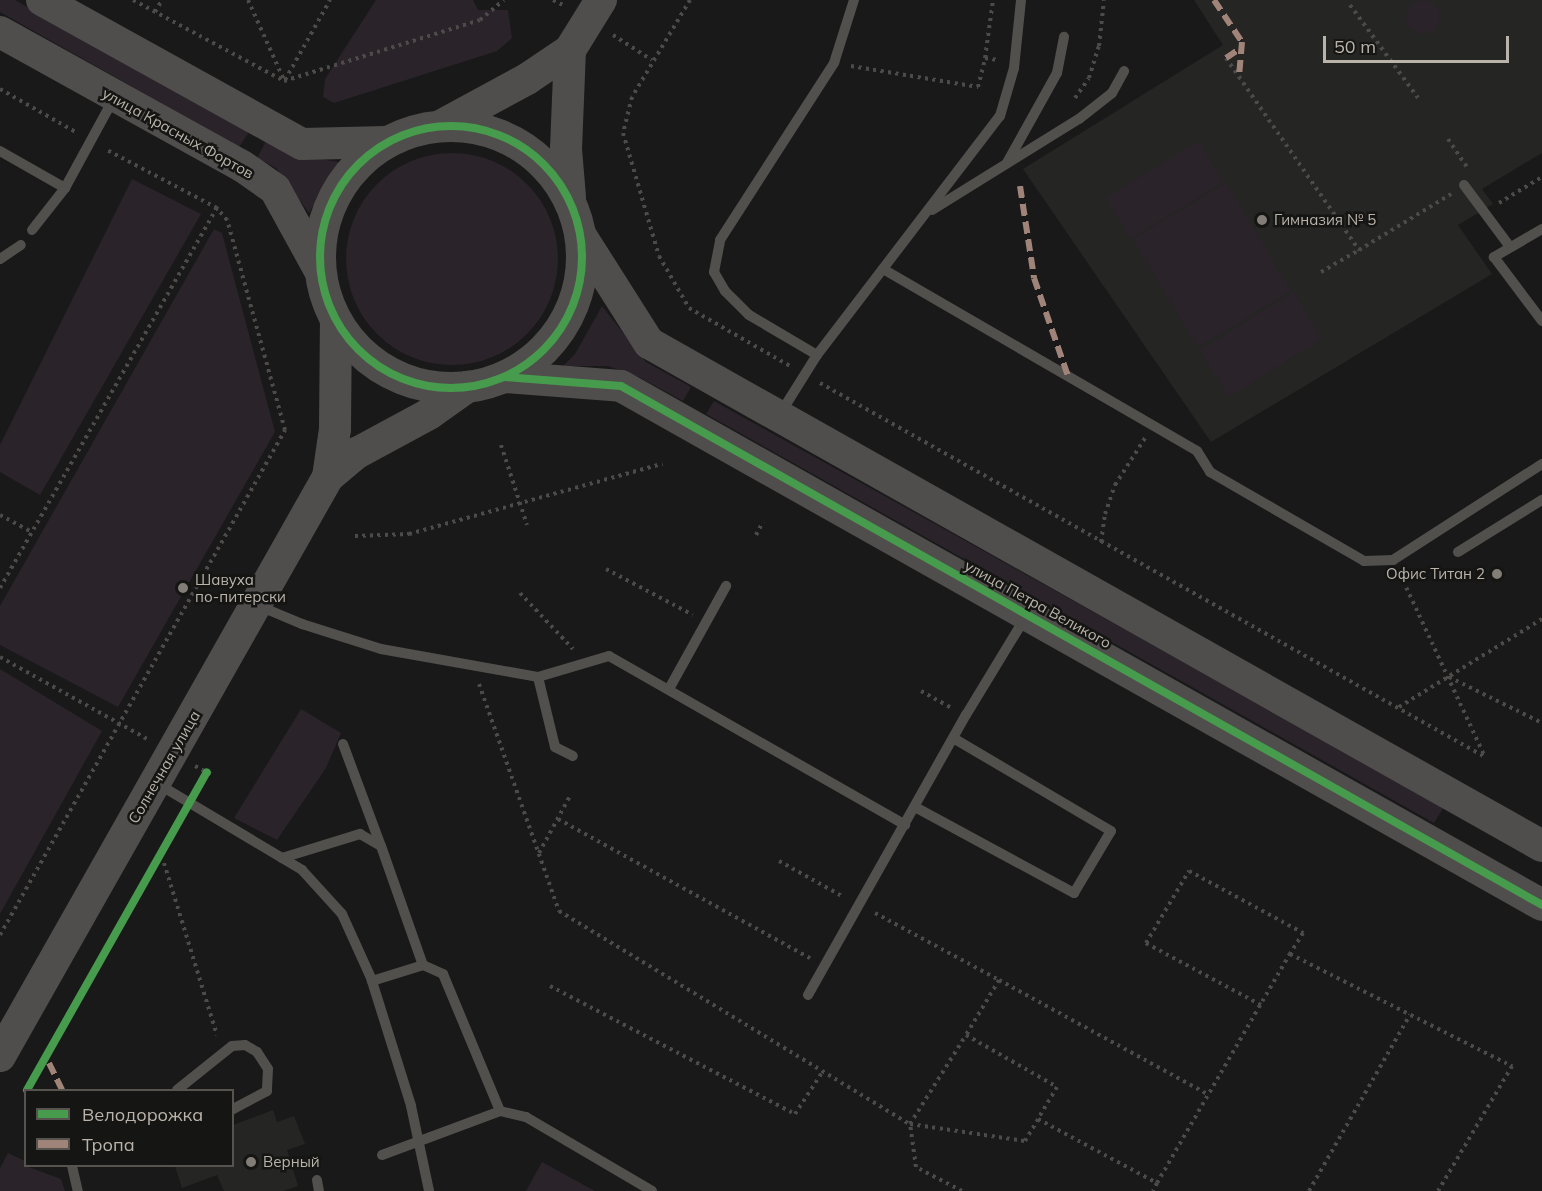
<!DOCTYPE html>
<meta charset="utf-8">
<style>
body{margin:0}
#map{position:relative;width:1542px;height:1191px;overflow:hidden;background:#191919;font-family:Mulish,sans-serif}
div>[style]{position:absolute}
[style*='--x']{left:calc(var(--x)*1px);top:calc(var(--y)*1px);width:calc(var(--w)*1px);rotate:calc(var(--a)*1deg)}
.built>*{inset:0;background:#252523}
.green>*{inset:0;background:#2a232a;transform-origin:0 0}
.round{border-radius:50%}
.path>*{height:4px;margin-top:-2px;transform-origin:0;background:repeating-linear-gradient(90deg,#4d4b49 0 3px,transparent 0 7.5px)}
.lane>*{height:10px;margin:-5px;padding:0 5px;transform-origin:5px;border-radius:5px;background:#52504d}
.secondary>*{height:32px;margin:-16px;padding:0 16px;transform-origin:16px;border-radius:16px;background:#504e4c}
.secondary>.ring{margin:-16px;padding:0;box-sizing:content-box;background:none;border:32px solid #504e4c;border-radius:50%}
.quiet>*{height:6px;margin-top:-3px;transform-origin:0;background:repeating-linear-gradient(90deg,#a18479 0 12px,transparent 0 18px)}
.cycleway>*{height:8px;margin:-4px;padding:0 4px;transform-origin:4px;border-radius:4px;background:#469c4c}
.cycleway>.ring{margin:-4px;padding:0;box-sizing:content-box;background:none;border:8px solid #469c4c;border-radius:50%}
.dots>*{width:16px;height:16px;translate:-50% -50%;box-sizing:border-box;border:3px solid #151513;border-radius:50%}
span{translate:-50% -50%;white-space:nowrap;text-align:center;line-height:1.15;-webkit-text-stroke:5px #151513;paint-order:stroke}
.street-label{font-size:15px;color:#bab3aa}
.poi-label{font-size:15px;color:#bab3aa}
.left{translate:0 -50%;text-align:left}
.right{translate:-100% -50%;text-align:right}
.legend{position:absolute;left:24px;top:1089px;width:210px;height:78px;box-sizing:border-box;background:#151513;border:2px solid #57544f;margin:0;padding:8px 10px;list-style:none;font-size:18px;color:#bab3aa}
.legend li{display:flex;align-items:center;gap:12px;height:30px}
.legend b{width:30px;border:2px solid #57544f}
.scale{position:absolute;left:1323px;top:36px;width:186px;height:27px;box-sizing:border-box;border:3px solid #bab3aa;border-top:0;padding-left:8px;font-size:18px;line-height:21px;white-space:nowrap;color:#bab3aa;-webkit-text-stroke:4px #151513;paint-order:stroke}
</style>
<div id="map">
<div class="built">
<div style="clip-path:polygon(1194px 0,1542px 0,1542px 153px,1482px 189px,1493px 204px,1458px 225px,1492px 274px,1211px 442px,1023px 169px,1223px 45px)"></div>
<div style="clip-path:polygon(273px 1110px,277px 1122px,294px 1116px,305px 1144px,287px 1150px,298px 1186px,283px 1191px,224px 1191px,217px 1175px,182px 1188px,175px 1166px,232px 1166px,233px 1125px)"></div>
</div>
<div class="green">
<div class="round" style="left:1406px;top:0;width:34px;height:34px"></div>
<div style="clip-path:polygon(0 0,15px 0,249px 132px,239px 147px,0 12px)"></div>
<div style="clip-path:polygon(376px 0,473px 0,478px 10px,508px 10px,512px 38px,497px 51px,334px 103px,323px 97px,325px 79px)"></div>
<div style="clip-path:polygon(266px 141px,304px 157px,340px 162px,309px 213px,276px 168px,257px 158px)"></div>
<div style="left:1199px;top:141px;width:48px;height:109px;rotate:59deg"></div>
<div class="round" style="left:346px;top:153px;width:212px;height:212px"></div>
<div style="clip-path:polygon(132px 179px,201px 214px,40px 495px,0 472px,0 445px)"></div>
<div style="left:1226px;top:183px;width:126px;height:109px;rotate:59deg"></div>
<div style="clip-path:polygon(214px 229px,222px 233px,275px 432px,118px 707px,0 645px,0 606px)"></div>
<div style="left:1293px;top:292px;width:55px;height:110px;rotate:58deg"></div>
<div style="clip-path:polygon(602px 306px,646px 362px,691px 387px,683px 401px,639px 377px,608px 366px,563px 366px,575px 354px)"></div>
<div style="clip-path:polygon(714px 401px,1444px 807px,1434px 823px,706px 414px)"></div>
<div style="clip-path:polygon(0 669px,102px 731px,0 914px)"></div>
<div style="clip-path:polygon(301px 709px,341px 733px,326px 768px,277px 840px,234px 818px)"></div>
<div style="clip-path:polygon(8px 1153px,25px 1161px,26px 1166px,61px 1179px,65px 1191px,0 1191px,0 1168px)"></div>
<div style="clip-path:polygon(542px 1162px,595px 1191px,526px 1191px)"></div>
</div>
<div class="path">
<div style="--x:133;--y:0;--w:171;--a:28.2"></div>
<div style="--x:284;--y:81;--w:205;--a:-17.3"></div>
<div style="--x:480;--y:20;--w:31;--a:-40"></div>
<div style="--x:248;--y:0;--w:88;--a:65.8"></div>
<div style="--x:553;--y:0;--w:13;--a:27"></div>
<div style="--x:690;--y:0;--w:113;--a:120.9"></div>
<div style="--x:632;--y:97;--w:37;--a:104"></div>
<div style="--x:623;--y:133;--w:128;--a:73.7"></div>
<div style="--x:659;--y:256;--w:60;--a:60"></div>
<div style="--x:689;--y:308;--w:116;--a:29.9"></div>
<div style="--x:1350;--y:5;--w:115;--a:53.8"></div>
<div style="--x:155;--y:12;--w:14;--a:-60"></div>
<div style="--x:613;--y:35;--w:46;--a:32.7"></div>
<div style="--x:985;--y:58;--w:59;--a:-82.1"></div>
<div style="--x:1226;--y:58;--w:234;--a:55.3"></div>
<div style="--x:1359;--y:250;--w:108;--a:-31.3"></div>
<div style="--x:851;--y:66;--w:129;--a:9.4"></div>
<div style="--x:978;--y:87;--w:30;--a:-76"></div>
<div style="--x:985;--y:58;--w:13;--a:9"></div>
<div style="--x:285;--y:80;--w:92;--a:-60.6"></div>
<div style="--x:0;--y:89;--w:89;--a:29.7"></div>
<div style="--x:1075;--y:98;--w:24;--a:-55"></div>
<div style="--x:1089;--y:78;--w:34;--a:-73"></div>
<div style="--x:1099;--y:46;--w:46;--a:-83.8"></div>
<div style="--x:1448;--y:139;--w:36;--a:56"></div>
<div style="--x:1499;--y:203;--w:50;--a:-31.2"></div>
<div style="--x:1321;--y:272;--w:44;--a:-30.1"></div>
<div style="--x:820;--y:383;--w:763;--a:29.35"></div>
<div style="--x:501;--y:445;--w:84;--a:72"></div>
<div style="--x:0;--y:515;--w:36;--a:28"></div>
<div style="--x:756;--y:535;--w:15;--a:-62"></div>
<div style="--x:355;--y:536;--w:54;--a:-2.1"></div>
<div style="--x:409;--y:534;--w:263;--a:-15.5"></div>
<div style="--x:1101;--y:542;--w:28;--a:-82"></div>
<div style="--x:1105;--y:514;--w:31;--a:-71"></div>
<div style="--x:1115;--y:485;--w:56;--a:-57.4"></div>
<div style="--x:606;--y:569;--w:98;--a:27.9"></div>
<div style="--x:1400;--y:574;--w:200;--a:65.1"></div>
<div style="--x:0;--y:588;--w:438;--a:-60.3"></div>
<div style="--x:217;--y:208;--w:127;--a:-152.2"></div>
<div style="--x:520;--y:593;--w:77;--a:46.6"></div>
<div style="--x:0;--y:657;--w:171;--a:29.1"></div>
<div style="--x:1449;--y:677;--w:104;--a:26.3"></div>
<div style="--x:479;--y:684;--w:241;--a:70.6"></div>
<div style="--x:559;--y:911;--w:411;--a:31.3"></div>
<div style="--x:910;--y:1124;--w:116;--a:8.4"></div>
<div style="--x:1025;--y:1141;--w:26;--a:-59"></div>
<div style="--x:921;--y:691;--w:35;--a:29"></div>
<div style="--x:1399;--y:707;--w:168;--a:-31.6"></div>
<div style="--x:195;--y:766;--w:21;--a:28"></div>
<div style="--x:558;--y:819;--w:288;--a:28.9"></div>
<div style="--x:539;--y:853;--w:65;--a:-61.5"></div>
<div style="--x:779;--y:861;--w:74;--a:29"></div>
<div style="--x:164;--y:863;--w:180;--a:72.9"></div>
<div style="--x:875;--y:913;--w:141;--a:28.4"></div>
<div style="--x:999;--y:980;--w:64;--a:121"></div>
<div style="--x:0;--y:935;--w:580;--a:-60.56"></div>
<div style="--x:285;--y:430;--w:218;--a:-105.4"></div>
<div style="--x:227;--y:220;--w:16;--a:-130"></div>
<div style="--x:999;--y:980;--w:239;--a:28.7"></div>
<div style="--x:550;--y:986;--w:276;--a:27.6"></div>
<div style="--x:795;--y:1114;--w:51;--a:-56.9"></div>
<div style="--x:1261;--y:1005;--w:131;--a:-151.7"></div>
<div style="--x:1146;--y:943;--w:84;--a:-59.2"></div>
<div style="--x:1189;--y:871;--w:130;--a:28.5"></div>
<div style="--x:1303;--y:933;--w:25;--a:122"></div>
<div style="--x:1157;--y:1183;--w:265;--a:-59.9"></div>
<div style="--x:1290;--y:954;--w:249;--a:26.8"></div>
<div style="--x:1512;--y:1066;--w:145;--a:120.6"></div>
<div style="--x:962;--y:1191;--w:52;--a:-152.4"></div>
<div style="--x:916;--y:1167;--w:43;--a:-97.9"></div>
<div style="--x:910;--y:1124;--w:105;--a:-57.8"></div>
<div style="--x:966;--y:1035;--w:105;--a:29.7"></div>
<div style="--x:1057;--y:1087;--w:37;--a:121"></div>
<div style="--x:1038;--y:1119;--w:135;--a:28.3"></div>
<div style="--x:1157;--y:1183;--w:9;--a:117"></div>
<div style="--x:1309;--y:1191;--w:203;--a:-60.2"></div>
</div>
<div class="lane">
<div style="--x:0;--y:151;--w:75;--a:29.6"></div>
<div style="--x:1008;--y:161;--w:101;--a:-60.9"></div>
<div style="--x:1057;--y:73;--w:37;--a:-79"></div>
<div style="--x:1464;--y:185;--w:77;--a:53.4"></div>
<div style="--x:932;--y:210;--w:173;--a:-31.8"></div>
<div style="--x:1079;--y:119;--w:42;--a:-38.2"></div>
<div style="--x:1112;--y:93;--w:25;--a:-61"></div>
<div style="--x:1542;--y:229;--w:56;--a:149.7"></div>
<div style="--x:1494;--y:257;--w:80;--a:53.1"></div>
<div style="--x:32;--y:230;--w:53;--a:-51.8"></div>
<div style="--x:65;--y:188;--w:102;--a:-61.4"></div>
<div style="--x:0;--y:259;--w:25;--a:-34"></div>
<div style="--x:883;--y:269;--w:363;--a:30.1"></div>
<div style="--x:1197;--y:451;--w:25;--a:58"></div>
<div style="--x:1210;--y:472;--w:178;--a:30"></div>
<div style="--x:1364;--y:561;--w:29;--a:-2"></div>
<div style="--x:1393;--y:560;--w:177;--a:-32.8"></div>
<div style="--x:817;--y:355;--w:79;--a:-149.5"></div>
<div style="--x:749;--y:315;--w:34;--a:-135"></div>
<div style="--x:725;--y:291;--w:22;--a:-120"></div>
<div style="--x:714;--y:272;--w:33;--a:-79"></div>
<div style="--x:720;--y:240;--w:211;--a:-57.2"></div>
<div style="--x:834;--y:63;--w:66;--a:-72.4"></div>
<div style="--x:780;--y:414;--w:70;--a:-57.9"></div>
<div style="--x:817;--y:355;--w:301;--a:-52.6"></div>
<div style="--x:1000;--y:116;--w:50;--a:-73.7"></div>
<div style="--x:1014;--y:68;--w:68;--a:-84.1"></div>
<div style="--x:1458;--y:552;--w:99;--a:-31.8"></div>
<div style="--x:259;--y:606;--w:47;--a:22.7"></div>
<div style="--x:302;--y:624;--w:83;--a:17.6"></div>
<div style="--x:381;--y:649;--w:159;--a:10.1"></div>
<div style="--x:538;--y:677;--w:74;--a:-16.5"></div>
<div style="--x:609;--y:656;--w:341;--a:29.7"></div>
<div style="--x:538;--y:677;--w:72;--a:76.3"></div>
<div style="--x:555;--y:747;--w:20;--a:27"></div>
<div style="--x:669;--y:689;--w:118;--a:-61"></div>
<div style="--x:343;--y:744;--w:109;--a:69.6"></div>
<div style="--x:158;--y:784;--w:168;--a:30.8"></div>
<div style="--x:302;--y:870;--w:59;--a:47.7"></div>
<div style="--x:342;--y:914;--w:70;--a:65.6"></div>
<div style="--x:371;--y:978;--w:134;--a:72.6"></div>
<div style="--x:411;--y:1106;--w:87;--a:78"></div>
<div style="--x:915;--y:807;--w:181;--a:28.4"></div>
<div style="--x:1074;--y:893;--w:72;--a:-59.2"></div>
<div style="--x:1111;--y:831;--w:183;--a:-149.5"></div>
<div style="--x:282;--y:858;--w:82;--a:-17.1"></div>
<div style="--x:360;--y:834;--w:24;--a:30"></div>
<div style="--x:381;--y:846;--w:126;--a:70.6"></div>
<div style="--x:423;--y:965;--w:22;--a:24"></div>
<div style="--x:443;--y:974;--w:148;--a:67.4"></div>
<div style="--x:500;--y:1111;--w:27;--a:13"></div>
<div style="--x:526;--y:1117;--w:146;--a:30.4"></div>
<div style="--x:372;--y:981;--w:53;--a:-17.4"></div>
<div style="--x:808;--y:995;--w:322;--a:-60.6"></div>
<div style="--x:966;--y:715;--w:114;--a:-58.7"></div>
<div style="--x:177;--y:1090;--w:70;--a:-38.7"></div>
<div style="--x:232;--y:1046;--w:13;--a:-4"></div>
<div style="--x:245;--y:1045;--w:14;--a:30"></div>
<div style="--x:257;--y:1052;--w:20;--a:57"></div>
<div style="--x:268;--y:1069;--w:22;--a:93"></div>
<div style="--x:267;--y:1091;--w:40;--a:152"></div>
<div style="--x:382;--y:1155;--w:126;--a:-20.4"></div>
<div style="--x:72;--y:1166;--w:26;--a:77"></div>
<div style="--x:317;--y:1180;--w:11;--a:80"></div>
</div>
<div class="secondary">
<div style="--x:42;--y:0;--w:297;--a:29"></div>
<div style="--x:302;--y:144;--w:84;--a:-1.4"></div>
<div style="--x:0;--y:32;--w:277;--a:29"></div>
<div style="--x:242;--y:166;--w:40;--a:34.9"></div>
<div style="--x:275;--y:189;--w:91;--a:61.2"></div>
<div style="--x:442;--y:125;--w:97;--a:-28.4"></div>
<div style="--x:527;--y:79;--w:52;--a:-34"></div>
<div style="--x:570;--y:50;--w:59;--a:-58.2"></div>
<div class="ring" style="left:320px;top:126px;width:230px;height:230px"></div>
<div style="--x:570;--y:197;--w:48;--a:-94.8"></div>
<div style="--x:566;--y:149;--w:99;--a:-87.7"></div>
<div style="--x:581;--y:236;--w:127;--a:57.6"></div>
<div style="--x:649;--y:343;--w:1025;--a:29.39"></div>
<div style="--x:505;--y:377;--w:116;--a:4.4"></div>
<div style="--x:621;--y:386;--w:1057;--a:29.4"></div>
<div style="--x:328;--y:477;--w:38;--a:-40"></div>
<div style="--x:357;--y:453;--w:82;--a:-28.4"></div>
<div style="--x:429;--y:414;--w:47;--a:-35.4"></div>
<div style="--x:0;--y:1056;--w:665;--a:-60.47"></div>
<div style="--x:328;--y:477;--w:49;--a:-81.7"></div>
<div style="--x:335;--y:429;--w:108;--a:-89.5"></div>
</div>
<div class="quiet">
<div style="--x:1214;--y:0;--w:50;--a:56.3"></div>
<div style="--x:1242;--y:42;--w:35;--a:95"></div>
<div style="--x:1226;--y:58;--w:18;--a:-34"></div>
<div style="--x:1020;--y:186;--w:93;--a:81.3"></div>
<div style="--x:1034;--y:278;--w:104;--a:70.9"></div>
<div style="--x:49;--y:1063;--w:30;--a:64"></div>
</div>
<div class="cycleway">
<div class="ring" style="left:320px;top:126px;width:254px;height:254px"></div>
<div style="--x:505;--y:377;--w:116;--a:4.4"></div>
<div style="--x:621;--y:386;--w:1057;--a:29.4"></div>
<div style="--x:27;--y:1090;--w:365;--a:-60.5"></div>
</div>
<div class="dots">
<div style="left:1262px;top:220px;background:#827d77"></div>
<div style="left:1497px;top:574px;background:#827d77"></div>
<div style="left:183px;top:588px;background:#827d77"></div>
<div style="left:251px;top:1162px;background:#827d77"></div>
</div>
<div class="street-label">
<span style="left:178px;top:133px;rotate:29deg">улица Красных Фортов</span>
<span style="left:1038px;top:604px;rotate:29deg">улица Петра Великого</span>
<span style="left:164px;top:767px;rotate:-60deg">Солнечная улица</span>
</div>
<div class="poi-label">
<span class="left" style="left:1274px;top:220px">Гимназия № 5</span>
<span class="right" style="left:1485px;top:574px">Офис Титан 2</span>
<span class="left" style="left:195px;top:588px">Шавуха<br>по-питерски</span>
<span class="left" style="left:263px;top:1162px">Верный</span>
</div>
<ul class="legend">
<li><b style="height:8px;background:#469c4c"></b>Велодорожка</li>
<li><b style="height:8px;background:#a18479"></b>Тропа</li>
</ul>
<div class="scale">50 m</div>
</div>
